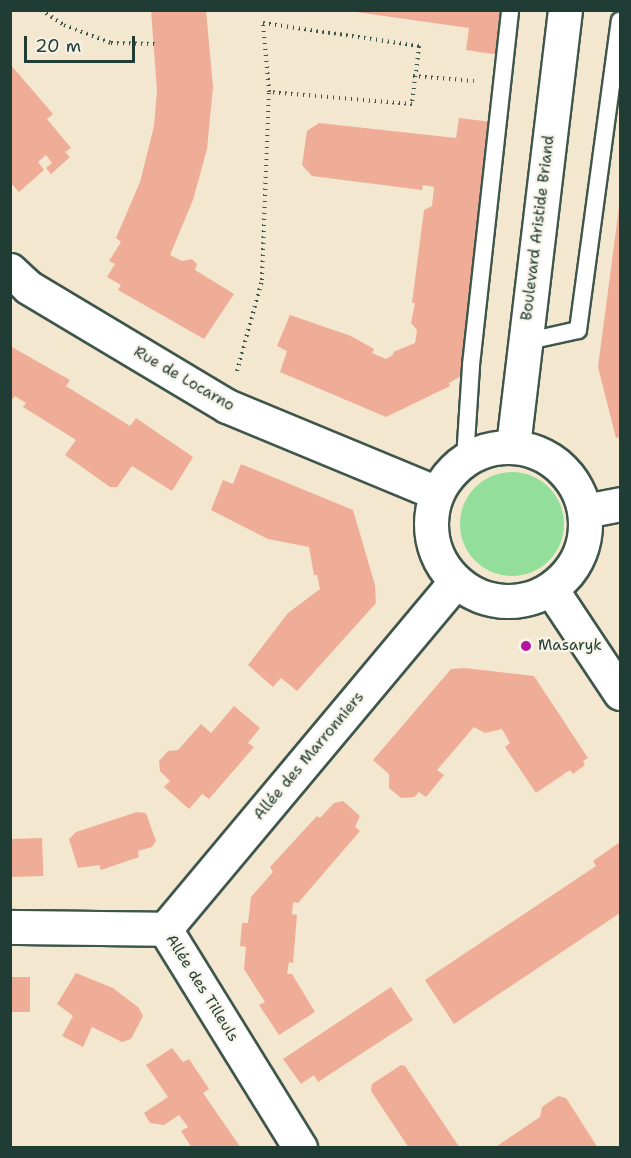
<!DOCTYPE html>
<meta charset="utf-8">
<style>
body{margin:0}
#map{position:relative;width:631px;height:1158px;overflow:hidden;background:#f3e7cf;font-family:"Shantell Sans",sans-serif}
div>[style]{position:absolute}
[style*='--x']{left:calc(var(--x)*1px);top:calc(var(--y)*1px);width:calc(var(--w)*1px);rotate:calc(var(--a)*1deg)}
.green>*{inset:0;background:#93de9a}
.round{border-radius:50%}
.building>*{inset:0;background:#efad98;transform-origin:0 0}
.path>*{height:4px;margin-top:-2px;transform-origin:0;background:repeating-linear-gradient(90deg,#3f564b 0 1.5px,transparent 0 6px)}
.roads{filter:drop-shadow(2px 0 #3f564b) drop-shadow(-2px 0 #3f564b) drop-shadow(0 2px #3f564b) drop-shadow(0 -2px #3f564b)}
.lane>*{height:16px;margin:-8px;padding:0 8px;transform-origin:8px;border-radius:8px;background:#fff}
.street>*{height:33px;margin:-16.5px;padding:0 16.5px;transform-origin:16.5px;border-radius:16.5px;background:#fff}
.street>.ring{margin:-16.5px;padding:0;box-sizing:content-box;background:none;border:33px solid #fff;border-radius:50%}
.dots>*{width:16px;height:16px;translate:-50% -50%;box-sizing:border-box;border:3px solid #f7f3e8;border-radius:50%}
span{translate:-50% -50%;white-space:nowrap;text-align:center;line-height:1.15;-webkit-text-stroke:4.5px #f7f3e8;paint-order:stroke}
.street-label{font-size:15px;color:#1f3d34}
.poi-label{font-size:15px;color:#1f3d34}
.left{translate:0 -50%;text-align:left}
.frame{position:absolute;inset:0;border:12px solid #1f3d34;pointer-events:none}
.scale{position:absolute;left:24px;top:36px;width:111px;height:27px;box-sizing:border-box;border:3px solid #1f3d34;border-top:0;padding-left:8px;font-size:18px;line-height:21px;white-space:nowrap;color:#1f3d34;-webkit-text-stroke:4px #f7f3e8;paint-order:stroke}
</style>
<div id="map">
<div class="green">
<div class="round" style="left:460px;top:472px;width:104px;height:104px"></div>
</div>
<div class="building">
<div style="clip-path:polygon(151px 10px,206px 10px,213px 87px,207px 149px,193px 200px,170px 255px,182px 261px,192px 259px,197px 264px,195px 270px,234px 294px,204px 339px,118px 290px,121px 285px,107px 277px,115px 264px,109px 261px,121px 242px,116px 238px,140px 182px,154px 126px,157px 91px)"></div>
<div style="clip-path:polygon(342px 10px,506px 10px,500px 55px,466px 50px,469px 28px)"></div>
<div style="clip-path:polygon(10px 64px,53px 114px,47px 119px,71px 148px,65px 152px,70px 157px,51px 174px,46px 168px,52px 163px,46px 155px,38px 162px,44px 170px,19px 192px,10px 182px)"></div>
<div style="clip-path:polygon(459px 118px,492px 122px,461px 376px,449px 383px,450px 386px,386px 417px,280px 372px,287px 351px,277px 346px,290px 315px,351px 336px,374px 349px,372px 353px,386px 359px,394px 354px,393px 352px,415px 343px,417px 330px,411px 323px,415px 303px,412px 303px,424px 210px,432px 206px,434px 187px,423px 185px,422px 190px,312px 176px,302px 165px,307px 131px,319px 123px,456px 138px)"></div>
<div style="clip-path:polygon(620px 200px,620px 437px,616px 438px,598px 367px)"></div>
<div style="clip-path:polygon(10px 346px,70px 380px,66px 386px,130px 426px,136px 418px,193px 457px,172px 491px,132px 466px,117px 487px,110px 487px,65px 455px,76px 440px,23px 407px,26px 403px,15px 396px,10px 402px)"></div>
<div style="clip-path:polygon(241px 464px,353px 510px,375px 585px,376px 603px,297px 691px,281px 678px,273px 687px,248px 665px,288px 613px,320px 589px,317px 575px,314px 575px,309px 547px,268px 539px,211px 510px,223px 480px,233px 484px)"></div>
<div style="clip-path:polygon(465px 668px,534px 676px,588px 758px,583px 761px,585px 765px,573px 774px,570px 770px,536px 793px,505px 747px,510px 743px,502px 729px,485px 733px,474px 727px,437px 770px,444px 775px,426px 797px,419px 792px,414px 797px,401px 798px,389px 788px,389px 774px,373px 760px,451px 669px)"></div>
<div style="clip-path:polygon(234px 706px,260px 728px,248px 743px,254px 747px,209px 799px,202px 794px,189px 809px,164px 787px,170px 781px,160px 771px,159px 761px,168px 751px,178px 750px,201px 724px,211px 733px)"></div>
<div style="clip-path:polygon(343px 801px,360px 816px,355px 827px,360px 831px,298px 903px,293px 902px,292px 914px,297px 915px,293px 963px,289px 962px,287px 974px,292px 974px,315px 1012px,279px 1035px,259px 1005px,265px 1002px,244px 969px,246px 947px,240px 946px,242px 923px,248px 923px,251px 897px,273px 872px,270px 867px,317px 816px,320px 818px,334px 803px)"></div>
<div style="clip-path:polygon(137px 812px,146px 813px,156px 841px,152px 847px,138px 851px,139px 857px,101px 870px,99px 865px,78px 868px,69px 839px,76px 832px)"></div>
<div style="left:42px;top:838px;width:38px;height:32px;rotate:88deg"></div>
<div style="clip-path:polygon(620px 842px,620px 913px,454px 1024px,425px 980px,596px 866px,593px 861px)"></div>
<div style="clip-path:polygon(76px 973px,113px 988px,139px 1008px,143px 1016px,131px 1039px,122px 1042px,92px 1027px,83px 1047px,62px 1036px,73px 1016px,57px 1004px)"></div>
<div style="left:10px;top:977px;width:20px;height:35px"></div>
<div style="clip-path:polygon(391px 987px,413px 1020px,318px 1082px,314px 1075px,301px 1084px,283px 1059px)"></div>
<div style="clip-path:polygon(172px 1048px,183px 1062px,189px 1059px,209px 1089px,203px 1093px,241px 1148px,192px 1148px,181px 1131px,188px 1127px,179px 1115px,164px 1125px,150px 1123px,144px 1113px,168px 1097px,146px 1065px)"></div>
<div style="clip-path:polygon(401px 1065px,405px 1066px,460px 1148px,409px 1148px,371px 1091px,372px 1084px)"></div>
<div style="clip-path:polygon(558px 1096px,566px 1098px,598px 1148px,494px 1148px,540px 1117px,542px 1107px)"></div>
</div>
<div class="path">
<div style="--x:41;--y:10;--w:27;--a:33"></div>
<div style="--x:64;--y:25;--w:50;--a:21"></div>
<div style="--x:111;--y:43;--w:44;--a:1.3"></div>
<div style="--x:413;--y:76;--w:61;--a:4.7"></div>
<div style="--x:237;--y:371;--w:94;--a:-74.6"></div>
<div style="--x:262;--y:280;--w:188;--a:-87.9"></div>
<div style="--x:269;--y:92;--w:69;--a:-95"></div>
<div style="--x:263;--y:23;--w:158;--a:8.4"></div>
<div style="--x:419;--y:46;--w:58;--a:96.9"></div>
<div style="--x:412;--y:104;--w:144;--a:-175.2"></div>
</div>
<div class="roads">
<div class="lane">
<div style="--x:524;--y:342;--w:55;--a:-12.5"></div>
<div style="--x:578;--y:330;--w:312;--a:-82.3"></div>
<div style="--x:465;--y:459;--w:94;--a:-86.3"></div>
<div style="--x:471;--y:365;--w:357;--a:-83.7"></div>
</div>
<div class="street">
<div style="--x:10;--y:270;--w:25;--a:43"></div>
<div style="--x:28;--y:287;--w:232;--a:30.9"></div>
<div style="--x:227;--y:406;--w:227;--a:22.5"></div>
<div style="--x:513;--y:446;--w:439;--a:-83.2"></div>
<div class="ring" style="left:431px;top:447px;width:121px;height:121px"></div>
<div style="--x:585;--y:511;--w:36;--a:-11"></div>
<div style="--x:551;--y:589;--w:125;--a:56.4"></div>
<div style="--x:10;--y:927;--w:155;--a:0.7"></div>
<div style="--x:165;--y:929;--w:451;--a:-50.1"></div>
<div style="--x:165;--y:929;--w:257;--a:58.3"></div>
</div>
</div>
<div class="dots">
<div style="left:526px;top:646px;background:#b5179e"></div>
</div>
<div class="street-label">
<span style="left:538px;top:228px;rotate:-83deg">Boulevard Aristide Briand</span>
<span style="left:184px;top:379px;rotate:30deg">Rue de Locarno</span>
<span style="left:309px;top:756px;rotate:-50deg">Allée des Marronniers</span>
<span style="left:202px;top:988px;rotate:58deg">Allée des Tilleuls</span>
</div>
<div class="poi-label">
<span class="left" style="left:538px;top:646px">Masaryk</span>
</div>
<div class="frame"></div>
<div class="scale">20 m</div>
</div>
